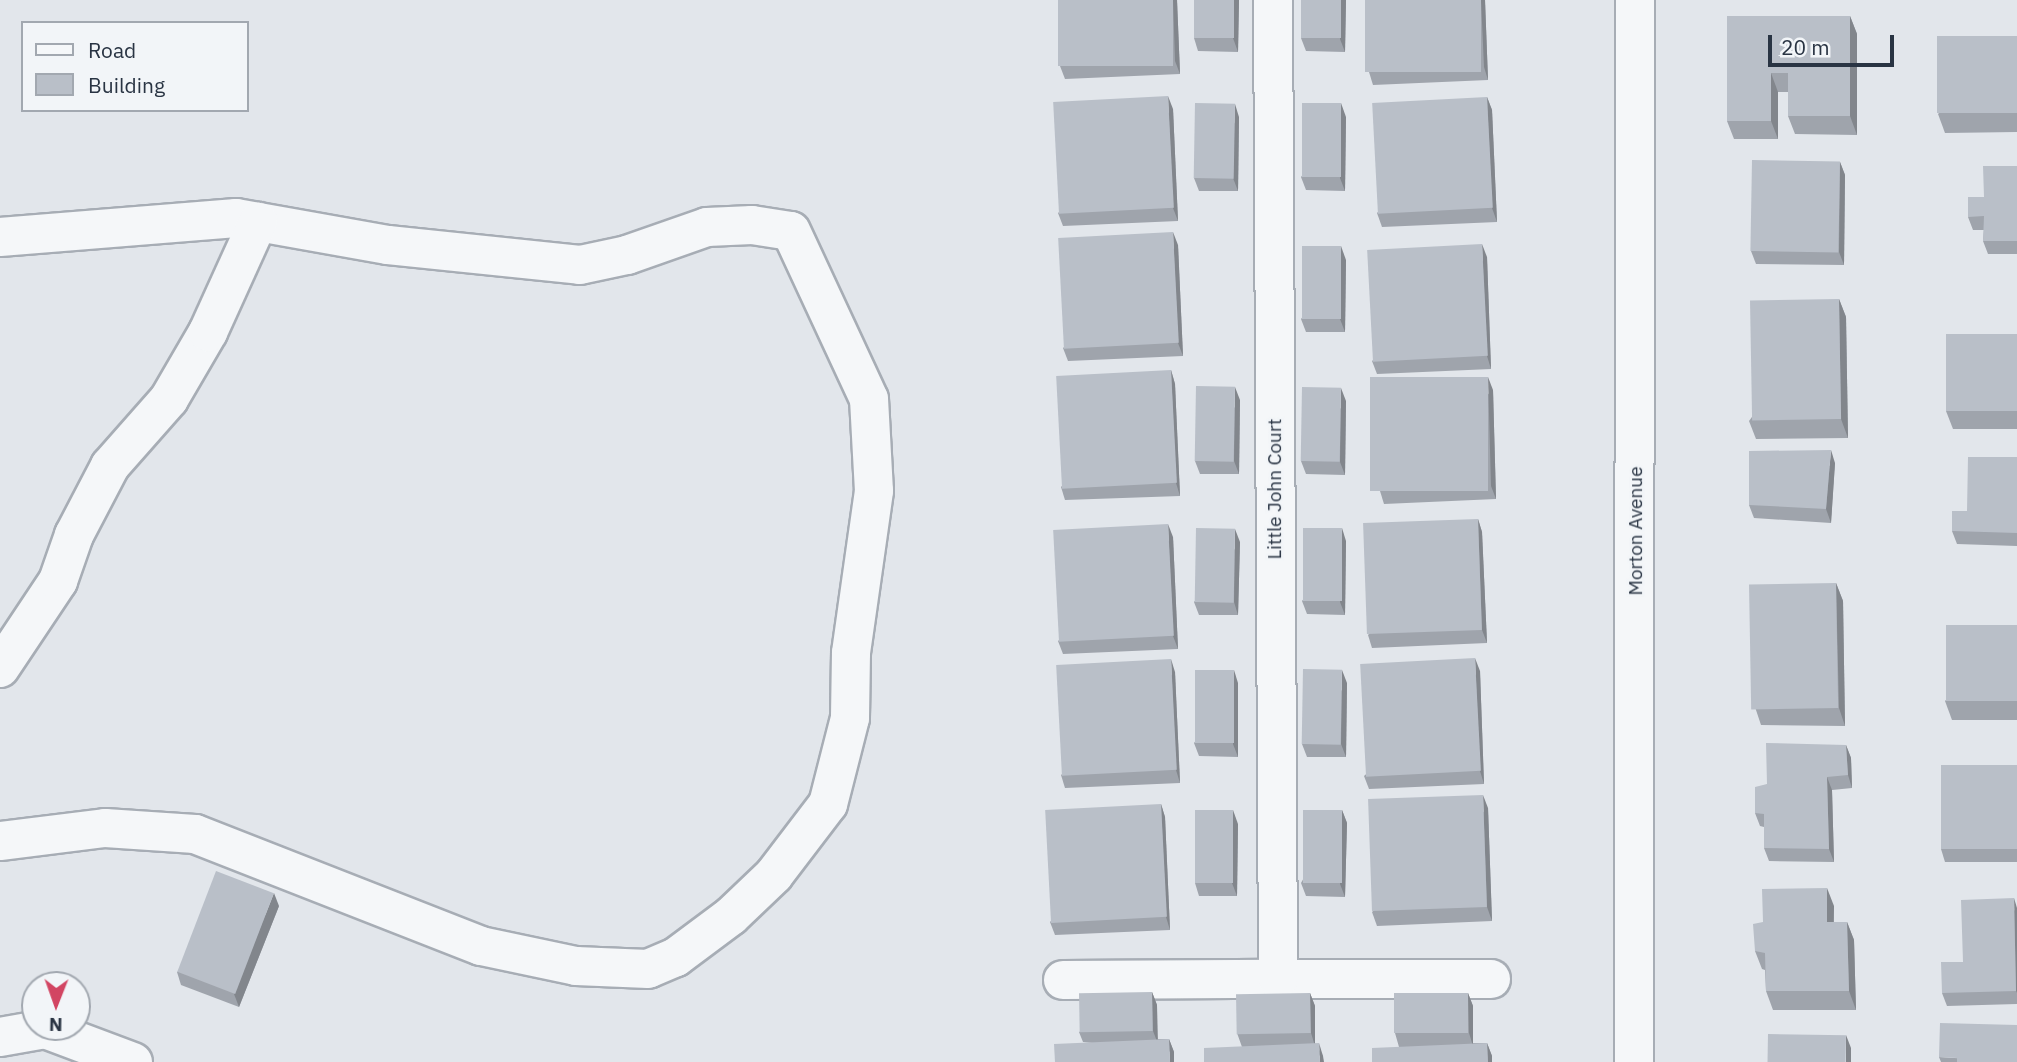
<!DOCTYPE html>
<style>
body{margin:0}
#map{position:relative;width:2017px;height:1062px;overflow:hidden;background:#e2e6eb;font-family:"IBM Plex Sans",sans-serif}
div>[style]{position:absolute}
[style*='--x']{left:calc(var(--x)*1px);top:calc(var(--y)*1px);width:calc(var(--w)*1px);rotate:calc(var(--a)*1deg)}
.roads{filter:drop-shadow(2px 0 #a7adb5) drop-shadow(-2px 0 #a7adb5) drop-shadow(0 2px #a7adb5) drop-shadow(0 -2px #a7adb5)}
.minor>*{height:38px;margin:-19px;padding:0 19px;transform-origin:19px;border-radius:19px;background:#f5f7f9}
.wall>*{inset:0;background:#9fa4ac}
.shaded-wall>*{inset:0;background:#82868c}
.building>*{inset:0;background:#b9bfc8;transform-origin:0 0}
span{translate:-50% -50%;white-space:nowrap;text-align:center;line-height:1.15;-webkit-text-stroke:5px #f2f5f8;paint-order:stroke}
.street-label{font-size:19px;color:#293443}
.legend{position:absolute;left:21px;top:21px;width:228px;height:91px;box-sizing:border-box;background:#f2f5f8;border:2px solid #a2a8b0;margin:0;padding:9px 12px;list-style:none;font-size:21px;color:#293443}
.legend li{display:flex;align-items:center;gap:14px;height:35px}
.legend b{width:35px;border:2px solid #a2a8b0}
.north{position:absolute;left:21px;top:971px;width:70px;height:70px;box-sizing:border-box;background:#f2f5f8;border:2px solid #a2a8b0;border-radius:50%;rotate:181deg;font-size:19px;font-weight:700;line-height:28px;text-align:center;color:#293443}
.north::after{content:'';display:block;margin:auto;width:24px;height:32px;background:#d24562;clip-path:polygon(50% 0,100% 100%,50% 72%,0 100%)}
.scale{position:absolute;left:1768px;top:35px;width:126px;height:32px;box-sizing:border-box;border:4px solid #293443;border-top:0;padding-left:9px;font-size:21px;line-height:24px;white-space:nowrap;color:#293443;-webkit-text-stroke:5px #f2f5f8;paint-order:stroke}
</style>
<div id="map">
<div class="roads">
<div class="minor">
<div style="--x:0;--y:237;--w:237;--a:-4.6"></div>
<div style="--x:236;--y:218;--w:154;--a:10.1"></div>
<div style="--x:388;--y:245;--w:193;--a:5.9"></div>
<div style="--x:580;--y:265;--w:48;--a:-12"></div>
<div style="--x:627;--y:255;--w:85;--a:-19.3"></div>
<div style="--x:707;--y:227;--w:45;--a:-2.5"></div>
<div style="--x:752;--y:225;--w:39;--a:9"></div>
<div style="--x:791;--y:231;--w:185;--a:65.1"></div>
<div style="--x:869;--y:399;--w:92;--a:86.9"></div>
<div style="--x:874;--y:491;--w:164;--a:98.1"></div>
<div style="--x:851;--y:653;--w:65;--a:90.9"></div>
<div style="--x:850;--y:718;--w:89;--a:104.3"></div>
<div style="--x:828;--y:804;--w:89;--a:127.3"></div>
<div style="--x:774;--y:875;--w:59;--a:136.4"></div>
<div style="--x:731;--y:916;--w:69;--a:143.3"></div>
<div style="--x:676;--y:957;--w:30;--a:157"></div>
<div style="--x:648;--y:969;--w:72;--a:-177.6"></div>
<div style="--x:576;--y:966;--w:97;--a:-168.1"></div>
<div style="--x:481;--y:946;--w:307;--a:-158.6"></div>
<div style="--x:195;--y:834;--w:90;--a:-176.2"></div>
<div style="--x:105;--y:828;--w:106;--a:172.9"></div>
<div style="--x:0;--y:668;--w:105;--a:-56.3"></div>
<div style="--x:58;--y:581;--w:49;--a:-70.8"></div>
<div style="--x:74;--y:535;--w:78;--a:-62.4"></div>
<div style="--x:110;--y:466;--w:89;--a:-48.6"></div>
<div style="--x:169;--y:399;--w:78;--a:-59.8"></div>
<div style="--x:208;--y:332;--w:121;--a:-65.6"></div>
<div style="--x:1278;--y:979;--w:213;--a:0"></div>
<div style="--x:1063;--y:980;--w:215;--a:-0.3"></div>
<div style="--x:1278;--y:979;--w:979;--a:-90.29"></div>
<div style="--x:0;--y:1037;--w:46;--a:-10.1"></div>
<div style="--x:45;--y:1029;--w:94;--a:20.6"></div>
<div style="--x:1634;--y:1062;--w:1062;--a:-89.95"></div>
</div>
</div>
<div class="wall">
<div style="clip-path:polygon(1058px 0,1177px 0,1180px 74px,1065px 79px,1060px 66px)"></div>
<div style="clip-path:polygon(1239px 0,1238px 52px,1198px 51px,1194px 38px)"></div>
<div style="clip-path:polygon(1346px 0,1345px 52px,1306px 51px,1301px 38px)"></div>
<div style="clip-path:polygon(1365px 0,1485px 0,1488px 80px,1373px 85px,1369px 72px)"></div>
<div style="clip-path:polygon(1727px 16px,1850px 16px,1857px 34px,1857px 135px,1795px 134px,1788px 116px,1788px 92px,1778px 92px,1778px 139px,1734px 139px,1727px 121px)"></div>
<div style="clip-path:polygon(2017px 36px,2017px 132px,1945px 133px,1938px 114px)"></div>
<div style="clip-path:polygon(1487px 97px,1492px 110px,1497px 222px,1382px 227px,1377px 213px)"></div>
<div style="clip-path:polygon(1173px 109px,1178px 221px,1063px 226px,1058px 213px)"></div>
<div style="clip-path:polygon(1239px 117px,1238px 191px,1199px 191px,1194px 178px)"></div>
<div style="clip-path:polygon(1346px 117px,1345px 191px,1306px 190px,1301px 177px)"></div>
<div style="clip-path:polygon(1840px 162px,1845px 175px,1844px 265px,1756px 264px,1751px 251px)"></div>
<div style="clip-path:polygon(2017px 166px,2017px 254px,1988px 254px,1983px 241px,1984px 230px,1973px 230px,1968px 217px,1984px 197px)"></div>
<div style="clip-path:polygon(1178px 245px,1183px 356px,1068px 361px,1063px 348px)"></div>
<div style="clip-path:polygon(1487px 257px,1491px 369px,1377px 374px,1372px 361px)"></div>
<div style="clip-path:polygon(1346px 260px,1345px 332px,1306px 332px,1301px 319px)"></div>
<div style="clip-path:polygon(1839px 299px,1846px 317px,1848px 438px,1756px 439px,1749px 421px)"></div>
<div style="clip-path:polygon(2017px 334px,2017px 429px,1953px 429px,1946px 411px)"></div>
<div style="clip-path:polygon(1171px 370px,1175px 384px,1180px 496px,1065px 500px,1061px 487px)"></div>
<div style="clip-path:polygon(1493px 390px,1496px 499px,1384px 504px,1380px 491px)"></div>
<div style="clip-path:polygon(1240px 400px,1239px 474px,1200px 474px,1195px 461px)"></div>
<div style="clip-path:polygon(1346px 401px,1345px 475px,1306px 474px,1301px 461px)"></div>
<div style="clip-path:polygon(2017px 457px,2017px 546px,1957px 544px,1952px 531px,1967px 511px)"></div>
<div style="clip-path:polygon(1835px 463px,1831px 523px,1754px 518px,1749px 505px)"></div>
<div style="clip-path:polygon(1478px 519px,1482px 532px,1487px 643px,1372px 648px,1368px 635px)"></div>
<div style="clip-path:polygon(1173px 537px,1178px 649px,1063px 654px,1058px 641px)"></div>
<div style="clip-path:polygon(1346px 541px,1345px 615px,1307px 614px,1302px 601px)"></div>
<div style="clip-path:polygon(1240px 542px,1238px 615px,1199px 615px,1194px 602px)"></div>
<div style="clip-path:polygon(1836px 583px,1843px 601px,1845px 726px,1761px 725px,1755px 707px)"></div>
<div style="clip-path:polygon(2017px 625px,2017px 720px,1952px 720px,1945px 701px)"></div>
<div style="clip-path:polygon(1480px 671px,1484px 784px,1369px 789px,1364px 776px)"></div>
<div style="clip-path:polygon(1175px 672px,1180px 783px,1065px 788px,1061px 775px)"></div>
<div style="clip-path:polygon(1238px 683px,1238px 757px,1199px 756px,1194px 743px)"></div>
<div style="clip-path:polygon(1347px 683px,1346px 757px,1307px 757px,1302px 744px)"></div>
<div style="clip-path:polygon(1846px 745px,1851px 758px,1852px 788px,1832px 790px,1834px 862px,1769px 861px,1764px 848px,1764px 827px,1760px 826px,1755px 813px,1767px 784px)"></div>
<div style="clip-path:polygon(2017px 765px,2017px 862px,1945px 862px,1941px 849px)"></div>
<div style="clip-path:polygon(1161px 804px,1165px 817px,1170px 930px,1055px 935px,1050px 922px)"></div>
<div style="clip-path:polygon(1488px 808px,1492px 921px,1377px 926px,1372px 912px)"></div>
<div style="clip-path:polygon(1342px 810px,1347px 823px,1345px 897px,1306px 896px,1301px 883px)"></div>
<div style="clip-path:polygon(1238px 824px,1237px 896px,1199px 896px,1195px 883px)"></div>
<div style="clip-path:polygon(279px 906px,239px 1007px,181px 985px,177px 972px)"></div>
<div style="clip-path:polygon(1834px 906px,1834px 922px,1847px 922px,1854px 940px,1856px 1010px,1773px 1010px,1766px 991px,1765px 970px,1762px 969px,1755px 951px)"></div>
<div style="clip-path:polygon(2017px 908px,2017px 1004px,1947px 1006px,1942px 993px,1963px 962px)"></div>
<div style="clip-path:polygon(1152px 992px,1157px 1005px,1157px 1039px,1169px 1039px,1174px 1052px,1083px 1042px,1079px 1032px)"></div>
<div style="clip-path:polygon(1310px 993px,1315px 1006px,1315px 1043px,1323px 1056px,1242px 1047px,1237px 1033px)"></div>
<div style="clip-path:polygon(1468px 993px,1473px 1006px,1473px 1043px,1487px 1043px,1492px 1056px,1492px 1062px,1372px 1062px,1399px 1047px,1395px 1033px)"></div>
<div style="clip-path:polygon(1939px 1057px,2017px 1062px,1941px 1062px)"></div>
</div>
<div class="shaded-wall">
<div style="clip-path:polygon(1173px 0,1177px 0,1180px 74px,1175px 61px)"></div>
<div style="clip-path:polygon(1234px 0,1239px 0,1238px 52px,1233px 38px)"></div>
<div style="clip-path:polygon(1341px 0,1346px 0,1345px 52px,1340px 39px)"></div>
<div style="clip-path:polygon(1481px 0,1485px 0,1488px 80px,1484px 67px)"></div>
<div style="clip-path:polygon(1850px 16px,1857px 34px,1857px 135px,1850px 116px)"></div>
<div style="clip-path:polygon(1771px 73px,1778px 92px,1778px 139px,1771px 121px)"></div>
<div style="clip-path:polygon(1168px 96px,1173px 109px,1178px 221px,1173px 208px)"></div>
<div style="clip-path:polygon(1487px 97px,1492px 110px,1497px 222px,1492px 208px)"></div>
<div style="clip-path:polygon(1341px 103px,1346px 117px,1345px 191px,1340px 178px)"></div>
<div style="clip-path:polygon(1235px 104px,1239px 117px,1238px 191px,1233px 178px)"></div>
<div style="clip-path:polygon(1840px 162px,1845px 175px,1844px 265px,1839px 252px)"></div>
<div style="clip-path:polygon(1173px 232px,1178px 245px,1183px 356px,1178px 343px)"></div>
<div style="clip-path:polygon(1482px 244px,1487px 257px,1491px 369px,1487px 356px)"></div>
<div style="clip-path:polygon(1341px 246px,1346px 260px,1345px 332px,1340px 319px)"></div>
<div style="clip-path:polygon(1839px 299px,1846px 317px,1848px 438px,1841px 419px)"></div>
<div style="clip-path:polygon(1171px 370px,1175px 384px,1180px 496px,1176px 483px)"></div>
<div style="clip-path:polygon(1488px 377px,1493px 390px,1496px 499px,1491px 486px)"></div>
<div style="clip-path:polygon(1235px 387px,1240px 400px,1239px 474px,1234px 461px)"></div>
<div style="clip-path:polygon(1341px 388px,1346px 401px,1345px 475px,1340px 462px)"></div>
<div style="clip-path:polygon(1831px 450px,1835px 463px,1831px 523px,1826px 509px)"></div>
<div style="clip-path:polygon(1478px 519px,1482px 532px,1487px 643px,1482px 630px)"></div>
<div style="clip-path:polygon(1168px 524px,1173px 537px,1178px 649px,1173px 636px)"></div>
<div style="clip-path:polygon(1342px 528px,1346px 541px,1345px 615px,1340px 602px)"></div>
<div style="clip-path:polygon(1235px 529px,1240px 542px,1238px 615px,1234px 602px)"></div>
<div style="clip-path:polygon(1836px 583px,1843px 601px,1845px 726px,1839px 708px)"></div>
<div style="clip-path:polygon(1475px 658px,1480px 671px,1484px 784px,1480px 771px)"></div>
<div style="clip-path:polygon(1171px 659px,1175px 672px,1180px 783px,1176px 770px)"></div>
<div style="clip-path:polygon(1234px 670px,1238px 683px,1238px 757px,1233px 744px)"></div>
<div style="clip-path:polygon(1342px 670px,1347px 683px,1346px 757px,1341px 744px)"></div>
<div style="clip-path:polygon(1846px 745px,1851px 758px,1852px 788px,1848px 775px)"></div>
<div style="clip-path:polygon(1827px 777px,1832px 790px,1834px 862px,1829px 849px)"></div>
<div style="clip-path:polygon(1483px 795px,1488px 808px,1492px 921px,1487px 907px)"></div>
<div style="clip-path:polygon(1161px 804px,1165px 817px,1170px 930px,1166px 917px)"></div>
<div style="clip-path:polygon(1233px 810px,1238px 824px,1237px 896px,1232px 883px)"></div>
<div style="clip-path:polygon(1342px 810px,1347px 823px,1345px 897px,1340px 884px)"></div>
<div style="clip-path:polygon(1827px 888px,1834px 906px,1833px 941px,1827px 922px)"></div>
<div style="clip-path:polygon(274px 893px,279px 906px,239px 1007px,234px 994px)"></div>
<div style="clip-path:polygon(2014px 898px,2017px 908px,2017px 993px,2016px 991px)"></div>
<div style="clip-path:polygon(1847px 922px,1854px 940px,1856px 1010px,1849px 991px)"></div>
<div style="clip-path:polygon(1152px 992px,1157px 1005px,1158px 1044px,1153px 1031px)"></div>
<div style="clip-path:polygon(1310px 993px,1315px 1006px,1315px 1046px,1311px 1033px)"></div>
<div style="clip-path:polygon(1468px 993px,1473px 1006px,1473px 1046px,1469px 1033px)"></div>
<div style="clip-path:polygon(1846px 1035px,1851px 1048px,1851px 1062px,1846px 1062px)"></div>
<div style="clip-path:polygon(1169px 1039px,1174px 1052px,1174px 1062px,1170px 1062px)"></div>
<div style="clip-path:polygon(1319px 1043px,1323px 1056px,1324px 1062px,1320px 1062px)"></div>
<div style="clip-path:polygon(1487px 1043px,1492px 1056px,1492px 1062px,1488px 1062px)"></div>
</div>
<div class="building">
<div style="left:1058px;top:0;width:115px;height:66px"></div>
<div style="left:1194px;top:0;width:40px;height:38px"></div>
<div style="left:1301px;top:0;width:40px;height:38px"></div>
<div style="left:1365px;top:0;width:116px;height:72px"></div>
<div style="clip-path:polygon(1727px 16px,1850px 16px,1850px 116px,1788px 116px,1788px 73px,1771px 73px,1771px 121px,1727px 121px)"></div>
<div style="left:2017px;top:36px;width:77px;height:80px;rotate:90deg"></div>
<div style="left:1168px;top:96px;width:112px;height:115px;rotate:87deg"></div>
<div style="left:1487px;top:97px;width:111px;height:115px;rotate:87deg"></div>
<div style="left:1195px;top:103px;width:40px;height:75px;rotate:1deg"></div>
<div style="left:1302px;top:103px;width:39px;height:74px"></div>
<div style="left:1752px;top:160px;width:88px;height:91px;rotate:1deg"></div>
<div style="clip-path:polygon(1983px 166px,2017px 166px,2017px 241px,1983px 241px,1984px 216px,1968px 217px,1968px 197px,1984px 197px)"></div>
<div style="left:1173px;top:232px;width:111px;height:115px;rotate:87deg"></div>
<div style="left:1482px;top:244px;width:112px;height:115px;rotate:87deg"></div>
<div style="left:1302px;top:246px;width:39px;height:73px"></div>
<div style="left:1839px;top:299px;width:120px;height:89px;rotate:89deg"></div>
<div style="left:1946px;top:334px;width:71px;height:77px"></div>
<div style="left:1171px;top:370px;width:113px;height:115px;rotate:87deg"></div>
<div style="left:1370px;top:377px;width:118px;height:114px"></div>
<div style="left:1196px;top:386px;width:39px;height:75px;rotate:1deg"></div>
<div style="left:1302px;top:387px;width:39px;height:74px;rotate:1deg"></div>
<div style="clip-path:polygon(1831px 450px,1826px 509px,1749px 505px,1749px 451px)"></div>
<div style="clip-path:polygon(1968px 457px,2017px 457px,2017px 533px,1952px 531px,1952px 511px,1967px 511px)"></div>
<div style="left:1478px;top:519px;width:111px;height:115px;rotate:88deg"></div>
<div style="left:1168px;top:524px;width:112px;height:115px;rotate:87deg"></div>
<div style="left:1196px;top:528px;width:39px;height:74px;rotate:1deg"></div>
<div style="left:1303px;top:528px;width:39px;height:73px"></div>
<div style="left:1836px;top:583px;width:125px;height:87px;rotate:89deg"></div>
<div style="left:1946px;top:625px;width:71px;height:76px"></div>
<div style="left:1475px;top:658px;width:113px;height:115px;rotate:87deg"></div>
<div style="left:1171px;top:659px;width:111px;height:115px;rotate:87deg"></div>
<div style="left:1303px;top:669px;width:39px;height:75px;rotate:1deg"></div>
<div style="left:1195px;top:670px;width:39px;height:73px"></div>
<div style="clip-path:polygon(1766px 743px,1846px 745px,1848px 775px,1827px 777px,1829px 849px,1764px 848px,1764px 814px,1755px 813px,1755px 787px,1767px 784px)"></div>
<div style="left:1941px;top:765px;width:76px;height:84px"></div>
<div style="left:1483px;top:795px;width:112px;height:115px;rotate:88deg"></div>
<div style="left:1161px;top:804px;width:113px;height:116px;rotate:87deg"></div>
<div style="left:1195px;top:810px;width:38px;height:73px"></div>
<div style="left:1303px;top:810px;width:39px;height:73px"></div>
<div style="left:216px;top:871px;width:62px;height:108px;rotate:21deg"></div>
<div style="clip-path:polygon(1827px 888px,1827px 922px,1847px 922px,1849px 991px,1766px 991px,1765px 953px,1755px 951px,1753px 924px,1763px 922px,1762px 889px)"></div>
<div style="clip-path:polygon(2014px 898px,2016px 991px,1942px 993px,1941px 962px,1963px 962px,1961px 900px)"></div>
<div style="left:1152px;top:992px;width:39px;height:73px;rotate:89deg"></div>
<div style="left:1310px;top:993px;width:40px;height:74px;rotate:89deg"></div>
<div style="left:1394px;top:993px;width:74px;height:40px"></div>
<div style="clip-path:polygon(1940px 1023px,2017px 1025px,2017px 1062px,1957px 1062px,1957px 1058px,1939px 1057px)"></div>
<div style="left:1768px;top:1034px;width:78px;height:28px;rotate:1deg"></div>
<div style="clip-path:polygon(1169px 1039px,1170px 1062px,1055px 1062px,1054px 1044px)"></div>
<div style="clip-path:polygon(1319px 1043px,1320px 1062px,1204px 1062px,1204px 1048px)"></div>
<div style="clip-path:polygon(1487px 1043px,1488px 1062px,1372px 1062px,1372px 1048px)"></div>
</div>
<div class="street-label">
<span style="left:1275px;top:489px;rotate:-90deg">Little John Court</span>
<span style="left:1636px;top:531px;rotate:-90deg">Morton Avenue</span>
</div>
<ul class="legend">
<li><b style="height:9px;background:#f5f7f9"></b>Road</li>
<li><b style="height:19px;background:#b9bfc8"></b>Building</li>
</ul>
<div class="north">N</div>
<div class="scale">20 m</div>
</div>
